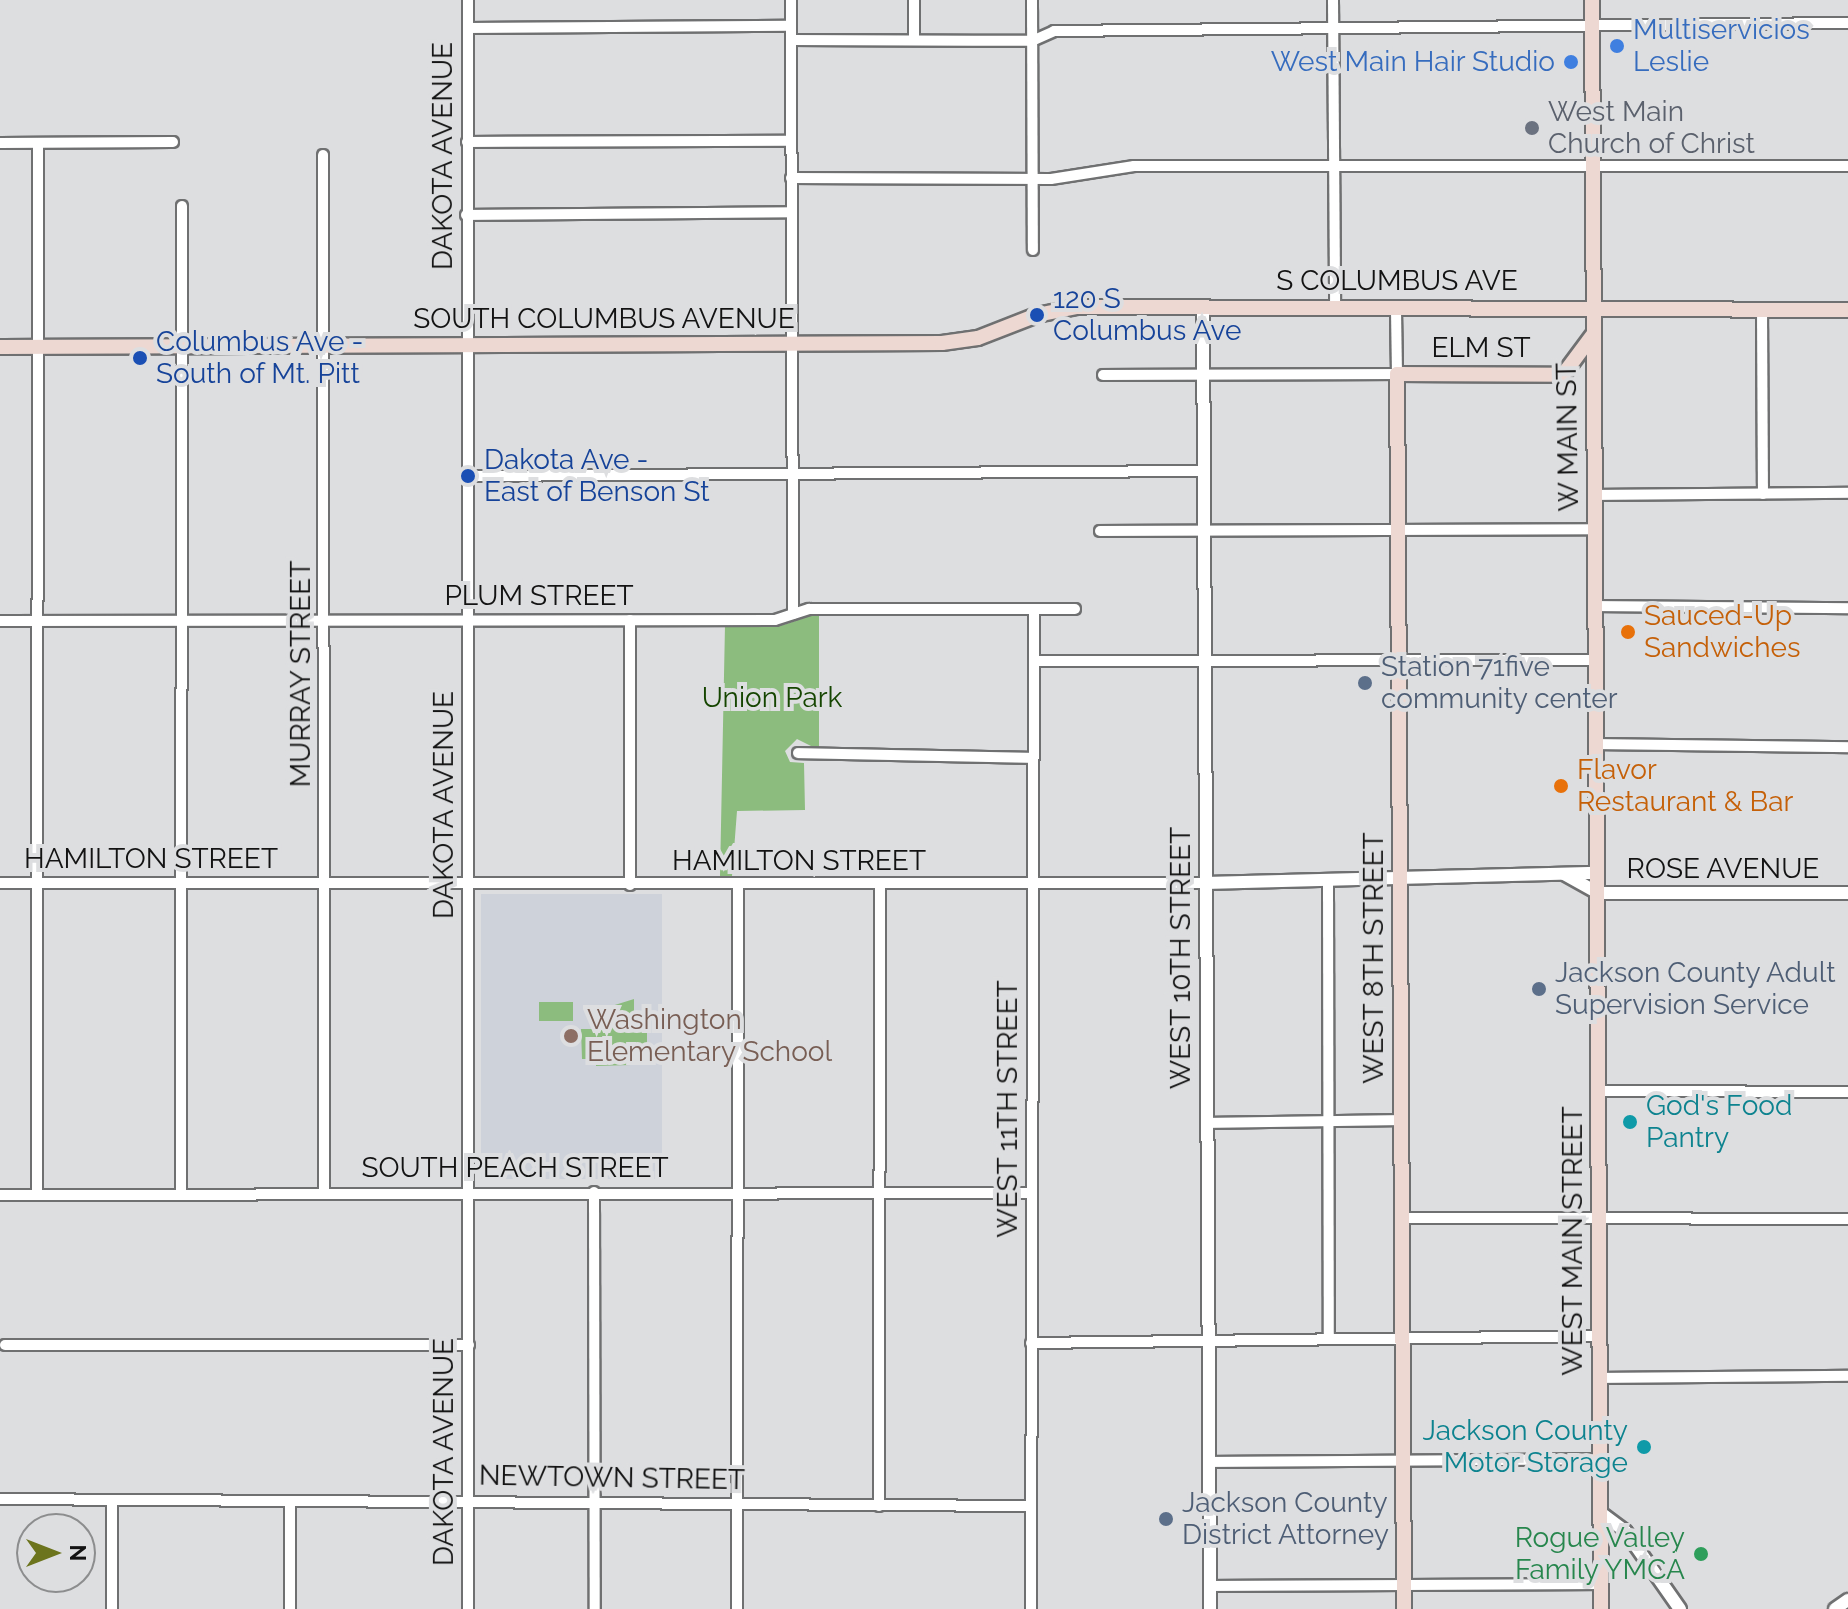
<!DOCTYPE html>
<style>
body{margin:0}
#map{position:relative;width:1848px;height:1609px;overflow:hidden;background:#dddee0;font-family:Raleway,sans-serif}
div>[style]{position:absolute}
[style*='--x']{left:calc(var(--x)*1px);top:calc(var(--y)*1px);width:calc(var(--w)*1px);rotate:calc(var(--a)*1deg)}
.built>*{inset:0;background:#ced2da;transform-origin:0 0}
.green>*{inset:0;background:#8cbc7e;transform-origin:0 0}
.roads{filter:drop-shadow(2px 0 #6f7071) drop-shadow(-2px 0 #6f7071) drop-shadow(0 2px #6f7071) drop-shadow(0 -2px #6f7071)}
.minor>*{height:10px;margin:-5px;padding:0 5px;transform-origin:5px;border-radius:5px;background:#fff}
.tertiary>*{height:12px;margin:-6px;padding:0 6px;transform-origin:6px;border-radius:6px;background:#fff}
.secondary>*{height:14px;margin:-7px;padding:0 7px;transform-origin:7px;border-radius:7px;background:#edd8d2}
.dots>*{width:22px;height:22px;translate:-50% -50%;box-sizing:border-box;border:4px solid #dddee0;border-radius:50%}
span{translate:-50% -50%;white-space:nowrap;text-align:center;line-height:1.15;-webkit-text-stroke:8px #dddee0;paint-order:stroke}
.shop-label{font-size:28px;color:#366cbe}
.left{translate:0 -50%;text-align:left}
.right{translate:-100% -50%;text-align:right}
.worship-label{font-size:28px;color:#5b616d}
.street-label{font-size:28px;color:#131313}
.transit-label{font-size:28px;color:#164399}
.food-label{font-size:28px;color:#c56008}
.service-label{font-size:28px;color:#4e5e75}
.park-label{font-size:28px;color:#154500}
.education-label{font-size:28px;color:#785e54}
.culture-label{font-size:28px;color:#0d838f}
.leisure-label{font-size:28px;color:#27864d}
.north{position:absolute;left:16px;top:1513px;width:80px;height:80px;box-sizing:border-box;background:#dddee0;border:2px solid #8c8d8e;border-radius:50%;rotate:90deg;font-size:22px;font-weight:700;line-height:32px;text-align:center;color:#131313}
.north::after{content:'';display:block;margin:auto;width:28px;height:36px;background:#6c741d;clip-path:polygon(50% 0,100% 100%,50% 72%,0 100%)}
</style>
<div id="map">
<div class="built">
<div style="left:481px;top:894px;width:181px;height:285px"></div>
</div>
<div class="green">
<div style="clip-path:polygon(819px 613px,819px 750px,797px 739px,785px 751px,790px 762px,804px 763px,805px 810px,737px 811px,732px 876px,720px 876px,725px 625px,783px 625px)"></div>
<div style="clip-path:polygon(634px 999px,634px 1011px,647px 1011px,647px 1044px,642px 1056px,631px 1065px,596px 1066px,596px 1059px,582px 1059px,581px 1029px,602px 1029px,602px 1009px)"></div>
<div style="left:539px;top:1002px;width:34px;height:19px"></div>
</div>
<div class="roads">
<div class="minor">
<div style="--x:791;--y:0;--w:614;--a:89.81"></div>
<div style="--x:1032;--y:0;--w:250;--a:89.8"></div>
<div style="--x:1333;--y:0;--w:307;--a:89.6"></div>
<div style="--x:468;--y:28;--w:323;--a:-0.4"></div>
<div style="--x:791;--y:40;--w:241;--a:0.2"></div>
<div style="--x:1032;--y:41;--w:24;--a:-24"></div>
<div style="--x:1054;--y:31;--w:794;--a:-0.58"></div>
<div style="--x:914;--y:40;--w:40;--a:-90"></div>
<div style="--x:467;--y:142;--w:324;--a:-0.2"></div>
<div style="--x:0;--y:143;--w:173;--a:-0.3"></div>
<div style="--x:323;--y:155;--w:1037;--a:89.94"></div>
<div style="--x:791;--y:178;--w:260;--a:0.2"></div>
<div style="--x:1051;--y:179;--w:84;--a:-8.9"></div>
<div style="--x:1134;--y:166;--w:714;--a:0"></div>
<div style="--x:466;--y:215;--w:324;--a:-0.5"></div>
<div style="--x:1762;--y:310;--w:184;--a:89.7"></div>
<div style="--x:1103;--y:375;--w:294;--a:-0.2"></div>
<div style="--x:1397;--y:374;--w:67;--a:-90.9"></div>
<div style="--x:468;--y:476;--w:735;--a:-0.39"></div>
<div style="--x:1595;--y:495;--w:253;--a:-0.5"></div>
<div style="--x:1100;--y:531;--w:496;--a:-0.2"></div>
<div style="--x:1596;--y:606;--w:252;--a:0.5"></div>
<div style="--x:0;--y:621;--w:775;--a:-0.07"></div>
<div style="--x:775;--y:620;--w:36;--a:-18"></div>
<div style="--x:809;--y:609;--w:266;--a:0"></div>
<div style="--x:1034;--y:661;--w:562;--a:-0.1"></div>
<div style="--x:1597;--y:744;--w:251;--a:0.7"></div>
<div style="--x:798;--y:753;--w:235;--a:1.2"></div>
<div style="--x:1328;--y:882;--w:455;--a:89.9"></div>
<div style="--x:0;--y:883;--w:1205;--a:0"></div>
<div style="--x:630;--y:885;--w:265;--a:-90"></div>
<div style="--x:1599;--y:1091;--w:249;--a:0.2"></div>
<div style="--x:1207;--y:1123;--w:193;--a:-0.9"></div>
<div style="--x:594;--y:1192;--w:417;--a:89.9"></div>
<div style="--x:181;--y:1194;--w:988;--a:-89.94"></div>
<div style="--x:0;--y:1195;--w:1031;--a:-0.11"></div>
<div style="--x:37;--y:1195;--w:1052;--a:-89.95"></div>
<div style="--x:1402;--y:1218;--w:446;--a:0.1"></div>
<div style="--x:1031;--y:1343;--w:569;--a:-0.7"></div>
<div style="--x:5;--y:1345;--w:464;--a:0"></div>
<div style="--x:1599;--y:1378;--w:249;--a:-0.5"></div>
<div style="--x:1209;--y:1462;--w:391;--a:-0.4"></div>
<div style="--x:0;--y:1499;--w:1031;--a:0.39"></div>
<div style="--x:879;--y:1506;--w:621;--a:-89.91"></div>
<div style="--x:1210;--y:1586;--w:391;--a:-0.3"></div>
<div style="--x:112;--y:1609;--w:109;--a:-90"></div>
<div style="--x:290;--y:1609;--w:108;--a:-90"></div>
<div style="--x:468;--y:1609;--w:1609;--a:-90"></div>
<div style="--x:737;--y:1609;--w:724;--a:-89.92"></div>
<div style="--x:1031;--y:1609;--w:1000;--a:-89.83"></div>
</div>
<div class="tertiary">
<div style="--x:1203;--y:307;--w:1302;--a:89.69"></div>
<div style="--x:1564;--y:874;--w:39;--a:29"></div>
<div style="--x:1598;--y:893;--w:250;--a:0"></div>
<div style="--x:1205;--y:883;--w:393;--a:-1.5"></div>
<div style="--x:1601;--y:1513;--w:31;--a:37"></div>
<div style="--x:1626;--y:1532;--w:94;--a:55"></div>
<div style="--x:1835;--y:1609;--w:16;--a:-35"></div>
</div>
<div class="secondary">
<div style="--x:1592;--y:0;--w:1609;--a:89.68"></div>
<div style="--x:0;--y:347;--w:942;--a:-0.24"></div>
<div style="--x:942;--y:343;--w:36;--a:-8"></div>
<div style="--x:978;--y:338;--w:63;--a:-21.3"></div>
<div style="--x:1037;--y:315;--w:41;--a:-11.3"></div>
<div style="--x:1077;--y:307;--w:771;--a:0.22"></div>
<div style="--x:1404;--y:1609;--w:1235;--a:-90.32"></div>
<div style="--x:1397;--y:374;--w:166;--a:0.3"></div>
<div style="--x:1563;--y:375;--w:49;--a:-53.4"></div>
</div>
</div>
<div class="dots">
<div style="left:1617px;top:46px;background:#3f7fe0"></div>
<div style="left:1571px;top:62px;background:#3f7fe0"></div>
<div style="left:1532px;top:128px;background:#6b7280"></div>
<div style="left:1037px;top:315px;background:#1a4fb4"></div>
<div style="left:140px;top:358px;background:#1a4fb4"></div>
<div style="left:468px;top:476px;background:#1a4fb4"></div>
<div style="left:1628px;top:632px;background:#e8710a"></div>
<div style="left:1365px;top:683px;background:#5c6f8a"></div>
<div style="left:1561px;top:786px;background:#e8710a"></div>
<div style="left:1539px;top:989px;background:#5c6f8a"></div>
<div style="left:571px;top:1036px;background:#8d6e63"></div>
<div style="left:1630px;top:1122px;background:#0f9aa8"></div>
<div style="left:1644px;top:1447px;background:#0f9aa8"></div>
<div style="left:1166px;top:1519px;background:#5c6f8a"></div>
<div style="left:1701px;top:1554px;background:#2e9e5b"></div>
</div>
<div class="shop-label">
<span class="left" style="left:1633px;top:46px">Multiservicios<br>Leslie</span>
<span class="right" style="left:1555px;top:62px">West Main Hair Studio</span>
</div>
<div class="worship-label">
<span class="left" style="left:1548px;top:128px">West Main<br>Church of Christ</span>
</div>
<div class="street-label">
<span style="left:443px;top:156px;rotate:-90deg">DAKOTA AVENUE</span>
<span style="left:1397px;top:281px">S COLUMBUS AVE</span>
<span style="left:604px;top:319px">SOUTH COLUMBUS AVENUE</span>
<span style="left:1481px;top:348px">ELM ST</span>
<span style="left:1568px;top:437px;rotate:-91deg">W MAIN ST</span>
<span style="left:539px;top:596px">PLUM STREET</span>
<span style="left:301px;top:674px;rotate:-90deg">MURRAY STREET</span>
<span style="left:444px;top:805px;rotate:-90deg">DAKOTA AVENUE</span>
<span style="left:151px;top:859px">HAMILTON STREET</span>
<span style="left:799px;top:861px">HAMILTON STREET</span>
<span style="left:1723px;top:869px">ROSE AVENUE</span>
<span style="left:1181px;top:958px;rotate:-90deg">WEST 10TH STREET</span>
<span style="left:1374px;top:958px;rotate:-90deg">WEST 8TH STREET</span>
<span style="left:1008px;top:1109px;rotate:-90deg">WEST 11TH STREET</span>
<span style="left:515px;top:1168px">SOUTH PEACH STREET</span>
<span style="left:1573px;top:1241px;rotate:-90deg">WEST MAIN STREET</span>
<span style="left:444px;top:1452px;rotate:-90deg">DAKOTA AVENUE</span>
<span style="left:612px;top:1478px;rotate:1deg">NEWTOWN STREET</span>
</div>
<div class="transit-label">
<span class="left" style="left:1053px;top:315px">120 S<br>Columbus Ave</span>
<span class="left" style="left:156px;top:358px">Columbus Ave -<br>South of Mt. Pitt</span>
<span class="left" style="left:484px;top:476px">Dakota Ave -<br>East of Benson St</span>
</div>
<div class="food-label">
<span class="left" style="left:1644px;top:632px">Sauced-Up<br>Sandwiches</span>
<span class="left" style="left:1577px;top:786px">Flavor<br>Restaurant &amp; Bar</span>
</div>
<div class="service-label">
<span class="left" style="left:1381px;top:683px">Station 71five<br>community center</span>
<span class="left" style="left:1555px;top:989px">Jackson County Adult<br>Supervision Service</span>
<span class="left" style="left:1182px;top:1519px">Jackson County<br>District Attorney</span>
</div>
<div class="park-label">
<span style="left:772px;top:698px">Union Park</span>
</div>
<div class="education-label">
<span class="left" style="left:587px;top:1036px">Washington<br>Elementary School</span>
</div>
<div class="culture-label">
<span class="left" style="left:1646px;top:1122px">God's Food<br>Pantry</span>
<span class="right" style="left:1628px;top:1447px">Jackson County<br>Motor Storage</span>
</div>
<div class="leisure-label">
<span class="right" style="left:1685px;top:1554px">Rogue Valley<br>Family YMCA</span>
</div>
<div class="north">N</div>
</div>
